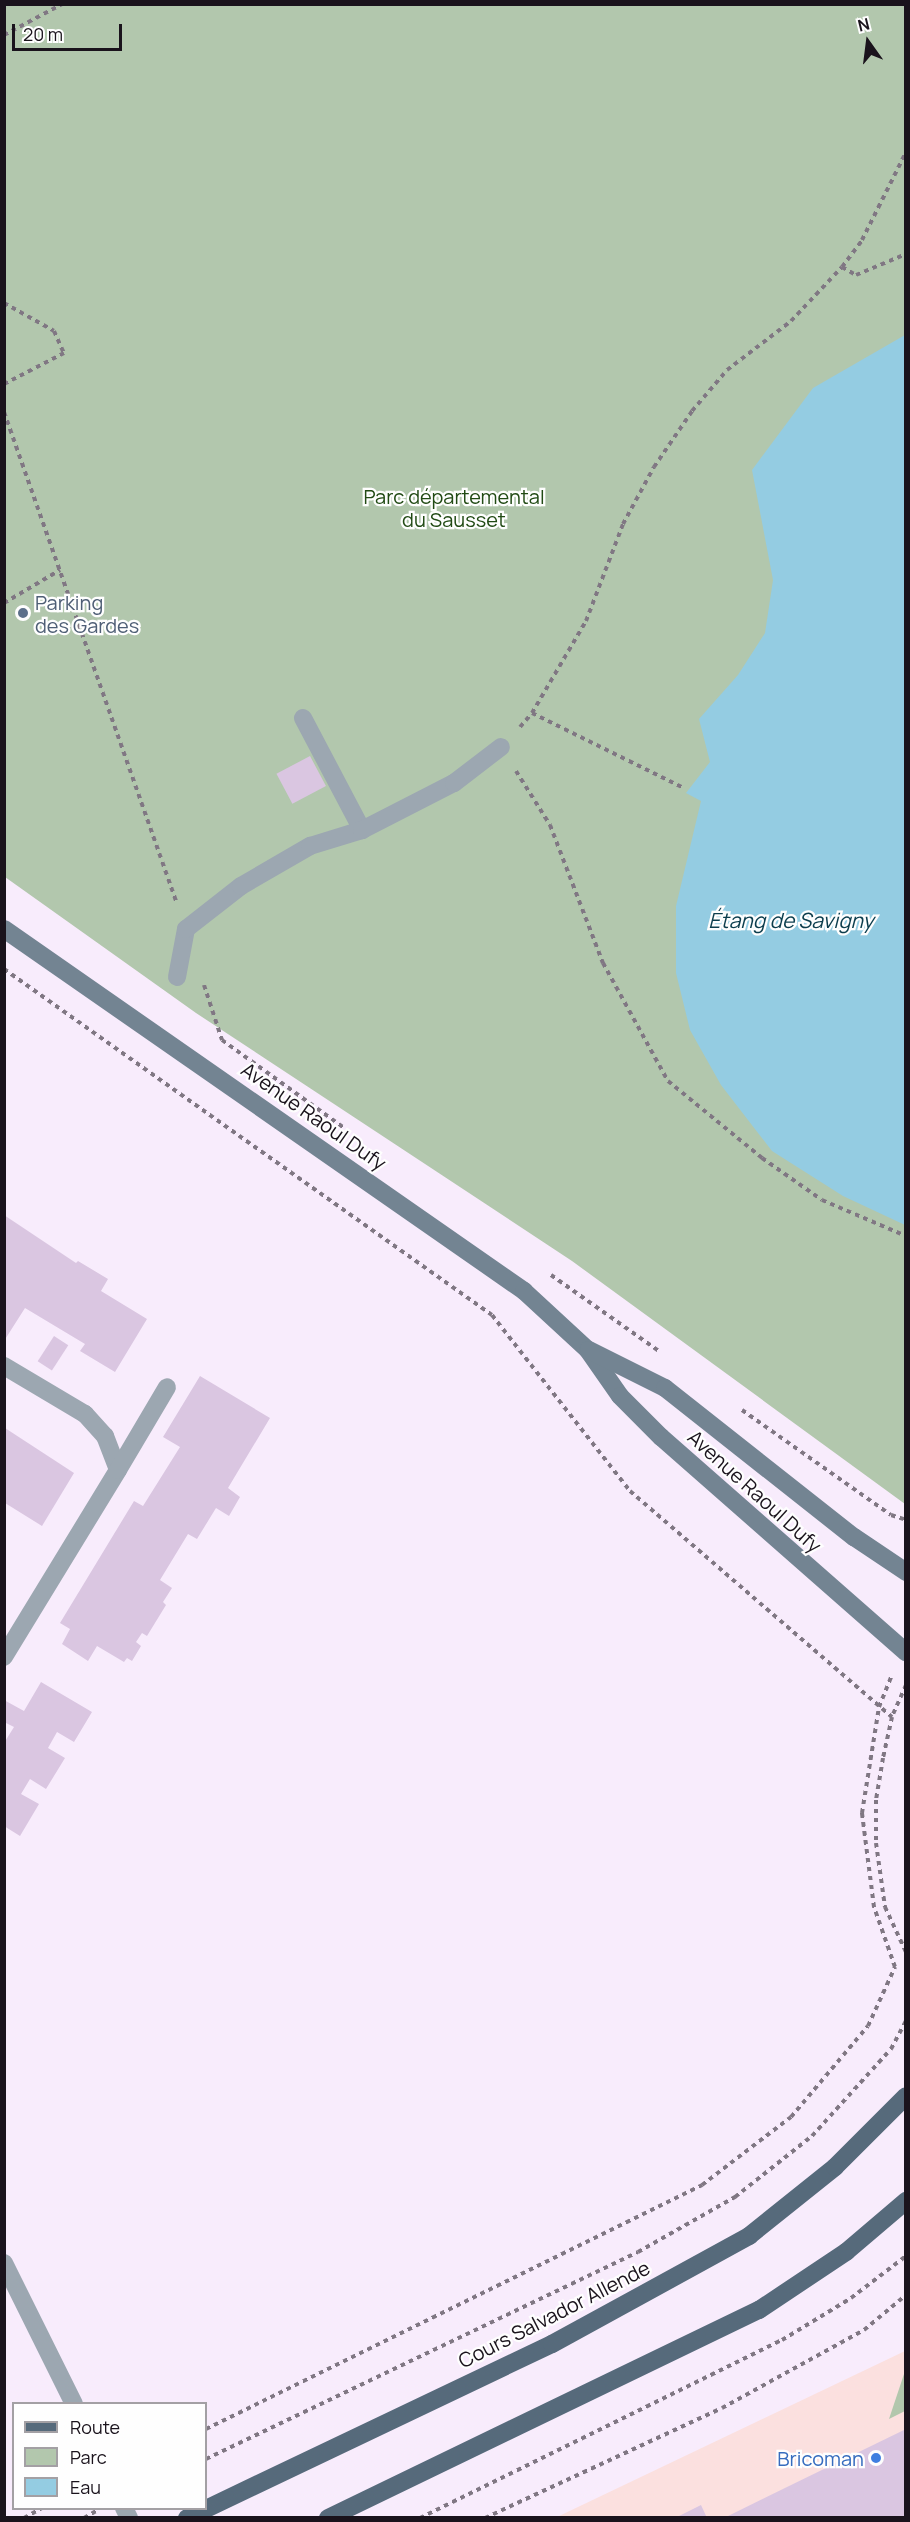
<!DOCTYPE html>
<meta charset="utf-8">
<style>
body{margin:0}
#map{position:relative;width:910px;height:2522px;overflow:hidden;background:#f8ecfc;font-family:Manrope,sans-serif}
div>[style]{position:absolute}
[style*='--x']{left:calc(var(--x)*1px);top:calc(var(--y)*1px);width:calc(var(--w)*1px);rotate:calc(var(--a)*1deg)}
.commercial>*{inset:0;background:#fbe0df}
.green>*{inset:0;background:#b2c7ad}
.water>*{inset:0;background:#94cce2}
.building>*{inset:0;background:#dac6e1;transform-origin:0 0}
.path>*{height:4px;margin-top:-2px;transform-origin:0;background:repeating-linear-gradient(90deg,#807783 0 4.5px,transparent 0 9px)}
.service>*{height:18px;margin:-9px;padding:0 9px;transform-origin:9px;border-radius:9px;background:#9ca7b1}
.minor>*{height:18px;margin:-9px;padding:0 9px;transform-origin:9px;border-radius:9px;background:#9ca7b1}
.secondary>*{height:18px;margin:-9px;padding:0 9px;transform-origin:9px;border-radius:9px;background:#738492}
.primary>*{height:18px;margin:-9px;padding:0 9px;transform-origin:9px;border-radius:9px;background:#566a7b}
.dots>*{width:16px;height:16px;translate:-50% -50%;box-sizing:border-box;border:3px solid #fefefe;border-radius:50%}
span{translate:-50% -50%;white-space:nowrap;text-align:center;line-height:1.15;-webkit-text-stroke:4.5px #fefefe;paint-order:stroke}
.park-label{font-size:20px;color:#214a14}
.service-label{font-size:20px;color:#4e5e75}
.left{translate:0 -50%;text-align:left}
.street-label{font-size:20px;color:#1a131c}
.shop-label{font-size:20px;color:#366cbe}
.right{translate:-100% -50%;text-align:right}
.water-label{font-size:21px;color:#0b3d4d;font-style:italic}
.frame{position:absolute;inset:0;border:6px solid #1a131c;pointer-events:none}
.legend{position:absolute;left:12px;top:2402px;width:195px;height:108px;box-sizing:border-box;background:#fefefe;border:2px solid #a3a0a4;margin:0;padding:8px 10px;list-style:none;font-size:18px;color:#1a131c}
.legend li{display:flex;align-items:center;gap:12px;height:30px}
.legend b{width:30px;border:2px solid #a3a0a4}
.north{position:absolute;left:838px;top:12px;width:60px;height:60px;-webkit-text-stroke:4px #fefefe;paint-order:stroke;rotate:346deg;font-size:16px;font-weight:700;line-height:24px;text-align:center;color:#1a131c}
.north::after{content:'';display:block;margin:auto;width:21px;height:27px;background:#1a131c;clip-path:polygon(50% 0,100% 100%,50% 72%,0 100%)}
.scale{position:absolute;left:12px;top:24px;width:110px;height:27px;box-sizing:border-box;border:3px solid #1a131c;border-top:0;padding-left:8px;font-size:18px;line-height:21px;white-space:nowrap;color:#1a131c;-webkit-text-stroke:4px #fefefe;paint-order:stroke}
</style>
<div id="map">
<div class="commercial">
<div style="clip-path:polygon(905px 2351px,905px 2517px,557px 2517px)"></div>
</div>
<div class="green">
<div style="clip-path:polygon(5px 5px,905px 5px,905px 1504px,572px 1261px,196px 1013px,5px 877px)"></div>
<div style="clip-path:polygon(905px 2371px,905px 2411px,889px 2419px)"></div>
</div>
<div class="water">
<div style="clip-path:polygon(905px 335px,905px 1225px,843px 1196px,772px 1151px,721px 1085px,690px 1030px,676px 973px,676px 906px,701px 801px,686px 793px,710px 762px,699px 719px,738px 675px,765px 633px,773px 580px,752px 470px,813px 388px)"></div>
</div>
<div class="building">
<div style="left:310px;top:756px;width:34px;height:38px;rotate:62deg"></div>
<div style="clip-path:polygon(4px 1215px,76px 1263px,78px 1261px,108px 1279px,101px 1291px,147px 1319px,115px 1372px,80px 1351px,85px 1344px,25px 1308px,4px 1341px)"></div>
<div style="left:54px;top:1336px;width:17px;height:30px;rotate:33deg"></div>
<div style="clip-path:polygon(200px 1376px,270px 1418px,228px 1488px,240px 1497px,229px 1516px,216px 1508px,197px 1539px,188px 1534px,160px 1580px,172px 1588px,163px 1602px,166px 1605px,147px 1636px,142px 1633px,136px 1642px,141px 1646px,132px 1661px,127px 1658px,124px 1662px,97px 1646px,88px 1661px,62px 1644px,70px 1629px,60px 1623px,134px 1501px,143px 1506px,180px 1447px,163px 1437px)"></div>
<div style="clip-path:polygon(5px 1428px,74px 1473px,42px 1526px,5px 1503px)"></div>
<div style="clip-path:polygon(41px 1682px,92px 1712px,74px 1742px,57px 1732px,48px 1748px,65px 1758px,46px 1789px,30px 1779px,21px 1794px,39px 1804px,20px 1836px,4px 1826px,4px 1743px,14px 1727px,4px 1722px,4px 1700px,24px 1711px)"></div>
<div style="clip-path:polygon(906px 2429px,906px 2518px,724px 2518px,787px 2487px)"></div>
<div style="clip-path:polygon(701px 2505px,707px 2518px,675px 2518px)"></div>
</div>
<div class="path">
<div style="--x:4;--y:35;--w:66;--a:-28.1"></div>
<div style="--x:842;--y:267;--w:16;--a:30"></div>
<div style="--x:856;--y:275;--w:54;--a:-22.8"></div>
<div style="--x:4;--y:303;--w:57;--a:29.2"></div>
<div style="--x:54;--y:331;--w:24;--a:66"></div>
<div style="--x:64;--y:353;--w:68;--a:152.7"></div>
<div style="--x:4;--y:412;--w:518;--a:70.62"></div>
<div style="--x:4;--y:603;--w:65;--a:-30.5"></div>
<div style="--x:532;--y:713;--w:167;--a:26.3"></div>
<div style="--x:520;--y:727;--w:18;--a:-49"></div>
<div style="--x:532;--y:713;--w:107;--a:-59.6"></div>
<div style="--x:586;--y:621;--w:104;--a:-69.1"></div>
<div style="--x:623;--y:524;--w:65;--a:-61.5"></div>
<div style="--x:654;--y:467;--w:68;--a:-55.8"></div>
<div style="--x:692;--y:411;--w:54;--a:-49.5"></div>
<div style="--x:727;--y:370;--w:81;--a:-37.4"></div>
<div style="--x:791;--y:321;--w:74;--a:-46.6"></div>
<div style="--x:842;--y:267;--w:34;--a:-53"></div>
<div style="--x:862;--y:240;--w:98;--a:-63.4"></div>
<div style="--x:516;--y:771;--w:64;--a:57.8"></div>
<div style="--x:550;--y:825;--w:148;--a:69"></div>
<div style="--x:603;--y:963;--w:135;--a:61.2"></div>
<div style="--x:668;--y:1081;--w:122;--a:39.3"></div>
<div style="--x:762;--y:1158;--w:73;--a:35"></div>
<div style="--x:822;--y:1200;--w:91;--a:23.2"></div>
<div style="--x:4;--y:969;--w:598;--a:35.34"></div>
<div style="--x:492;--y:1315;--w:224;--a:51.9"></div>
<div style="--x:630;--y:1491;--w:346;--a:40.8"></div>
<div style="--x:204;--y:985;--w:58;--a:71.9"></div>
<div style="--x:222;--y:1040;--w:150;--a:35.8"></div>
<div style="--x:551;--y:1275;--w:133;--a:35.2"></div>
<div style="--x:742;--y:1410;--w:182;--a:35.2"></div>
<div style="--x:891;--y:1515;--w:16;--a:18"></div>
<div style="--x:906;--y:1685;--w:35;--a:114"></div>
<div style="--x:892;--y:1717;--w:42;--a:102.4"></div>
<div style="--x:883;--y:1758;--w:43;--a:99.5"></div>
<div style="--x:876;--y:1800;--w:43;--a:90"></div>
<div style="--x:876;--y:1843;--w:65;--a:82"></div>
<div style="--x:885;--y:1907;--w:50;--a:65"></div>
<div style="--x:206;--y:2429;--w:553;--a:-26.19"></div>
<div style="--x:702;--y:2185;--w:112;--a:-37.4"></div>
<div style="--x:791;--y:2117;--w:119;--a:-49.8"></div>
<div style="--x:868;--y:2026;--w:65;--a:-65.4"></div>
<div style="--x:895;--y:1967;--w:64;--a:-109.3"></div>
<div style="--x:874;--y:1907;--w:95;--a:-97.3"></div>
<div style="--x:862;--y:1813;--w:107;--a:-80.9"></div>
<div style="--x:879;--y:1707;--w:35;--a:-68"></div>
<div style="--x:206;--y:2459;--w:479;--a:-25.6"></div>
<div style="--x:638;--y:2252;--w:112;--a:-29.6"></div>
<div style="--x:735;--y:2197;--w:98;--a:-38.4"></div>
<div style="--x:812;--y:2136;--w:118;--a:-47.8"></div>
<div style="--x:891;--y:2049;--w:32;--a:-62"></div>
<div style="--x:24;--y:2518;--w:21;--a:-29"></div>
<div style="--x:84;--y:2518;--w:14;--a:-30"></div>
<div style="--x:420;--y:2518;--w:403;--a:-26.2"></div>
<div style="--x:782;--y:2340;--w:81;--a:-31.3"></div>
<div style="--x:851;--y:2298;--w:69;--a:-37.4"></div>
<div style="--x:485;--y:2518;--w:261;--a:-24.9"></div>
<div style="--x:722;--y:2408;--w:162;--a:-28.8"></div>
<div style="--x:864;--y:2330;--w:55;--a:-39.8"></div>
</div>
<div class="service">
<div style="--x:303;--y:718;--w:127;--a:62.2"></div>
<div style="--x:177;--y:977;--w:49;--a:-79.4"></div>
<div style="--x:186;--y:929;--w:70;--a:-38"></div>
<div style="--x:241;--y:886;--w:80;--a:-30.1"></div>
<div style="--x:310;--y:846;--w:54;--a:-17.1"></div>
<div style="--x:362;--y:830;--w:103;--a:-27.1"></div>
<div style="--x:454;--y:783;--w:59;--a:-37.5"></div>
</div>
<div class="minor">
<div style="--x:4;--y:1366;--w:94;--a:30.7"></div>
<div style="--x:85;--y:1414;--w:30;--a:48"></div>
<div style="--x:105;--y:1436;--w:36;--a:69"></div>
<div style="--x:118;--y:1470;--w:219;--a:121.4"></div>
<div style="--x:118;--y:1470;--w:96;--a:-59.4"></div>
<div style="--x:4;--y:2263;--w:157;--a:63.6"></div>
<div style="--x:124;--y:2508;--w:11;--a:63"></div>
</div>
<div class="secondary">
<div style="--x:4;--y:929;--w:634;--a:34.84"></div>
<div style="--x:524;--y:1291;--w:87;--a:42.7"></div>
<div style="--x:588;--y:1350;--w:56;--a:55.2"></div>
<div style="--x:620;--y:1396;--w:58;--a:45"></div>
<div style="--x:661;--y:1437;--w:326;--a:41.3"></div>
<div style="--x:589;--y:1350;--w:85;--a:26.6"></div>
<div style="--x:665;--y:1388;--w:241;--a:38.3"></div>
<div style="--x:854;--y:1537;--w:63;--a:33.9"></div>
</div>
<div class="primary">
<div style="--x:187;--y:2518;--w:404;--a:-25.5"></div>
<div style="--x:552;--y:2344;--w:225;--a:-28.7"></div>
<div style="--x:749;--y:2236;--w:110;--a:-38.7"></div>
<div style="--x:835;--y:2167;--w:100;--a:-45"></div>
<div style="--x:328;--y:2518;--w:479;--a:-25.8"></div>
<div style="--x:759;--y:2310;--w:105;--a:-33.7"></div>
<div style="--x:846;--y:2252;--w:79;--a:-40.4"></div>
</div>
<div class="dots">
<div style="left:23px;top:613px;background:#5c6f8a"></div>
<div style="left:876px;top:2458px;background:#3f7fe0"></div>
</div>
<div class="park-label">
<span style="left:454px;top:508px">Parc départemental<br>du Sausset</span>
</div>
<div class="service-label">
<span class="left" style="left:35px;top:614px">Parking<br>des Gardes</span>
</div>
<div class="street-label">
<span style="left:314px;top:1116px;rotate:35deg">Avenue Raoul Dufy</span>
<span style="left:755px;top:1491px;rotate:42deg">Avenue Raoul Dufy</span>
<span style="left:554px;top:2314px;rotate:-27deg">Cours Salvador Allende</span>
</div>
<div class="shop-label">
<span class="right" style="left:864px;top:2458px">Bricoman</span>
</div>
<div class="water-label">
<span style="left:791px;top:920px">Étang de Savigny</span>
</div>
<div class="frame"></div>
<ul class="legend">
<li><b style="height:8px;background:#566a7b"></b>Route</li>
<li><b style="height:16px;background:#b2c7ad"></b>Parc</li>
<li><b style="height:16px;background:#94cce2"></b>Eau</li>
</ul>
<div class="north">N</div>
<div class="scale">20 m</div>
</div>
